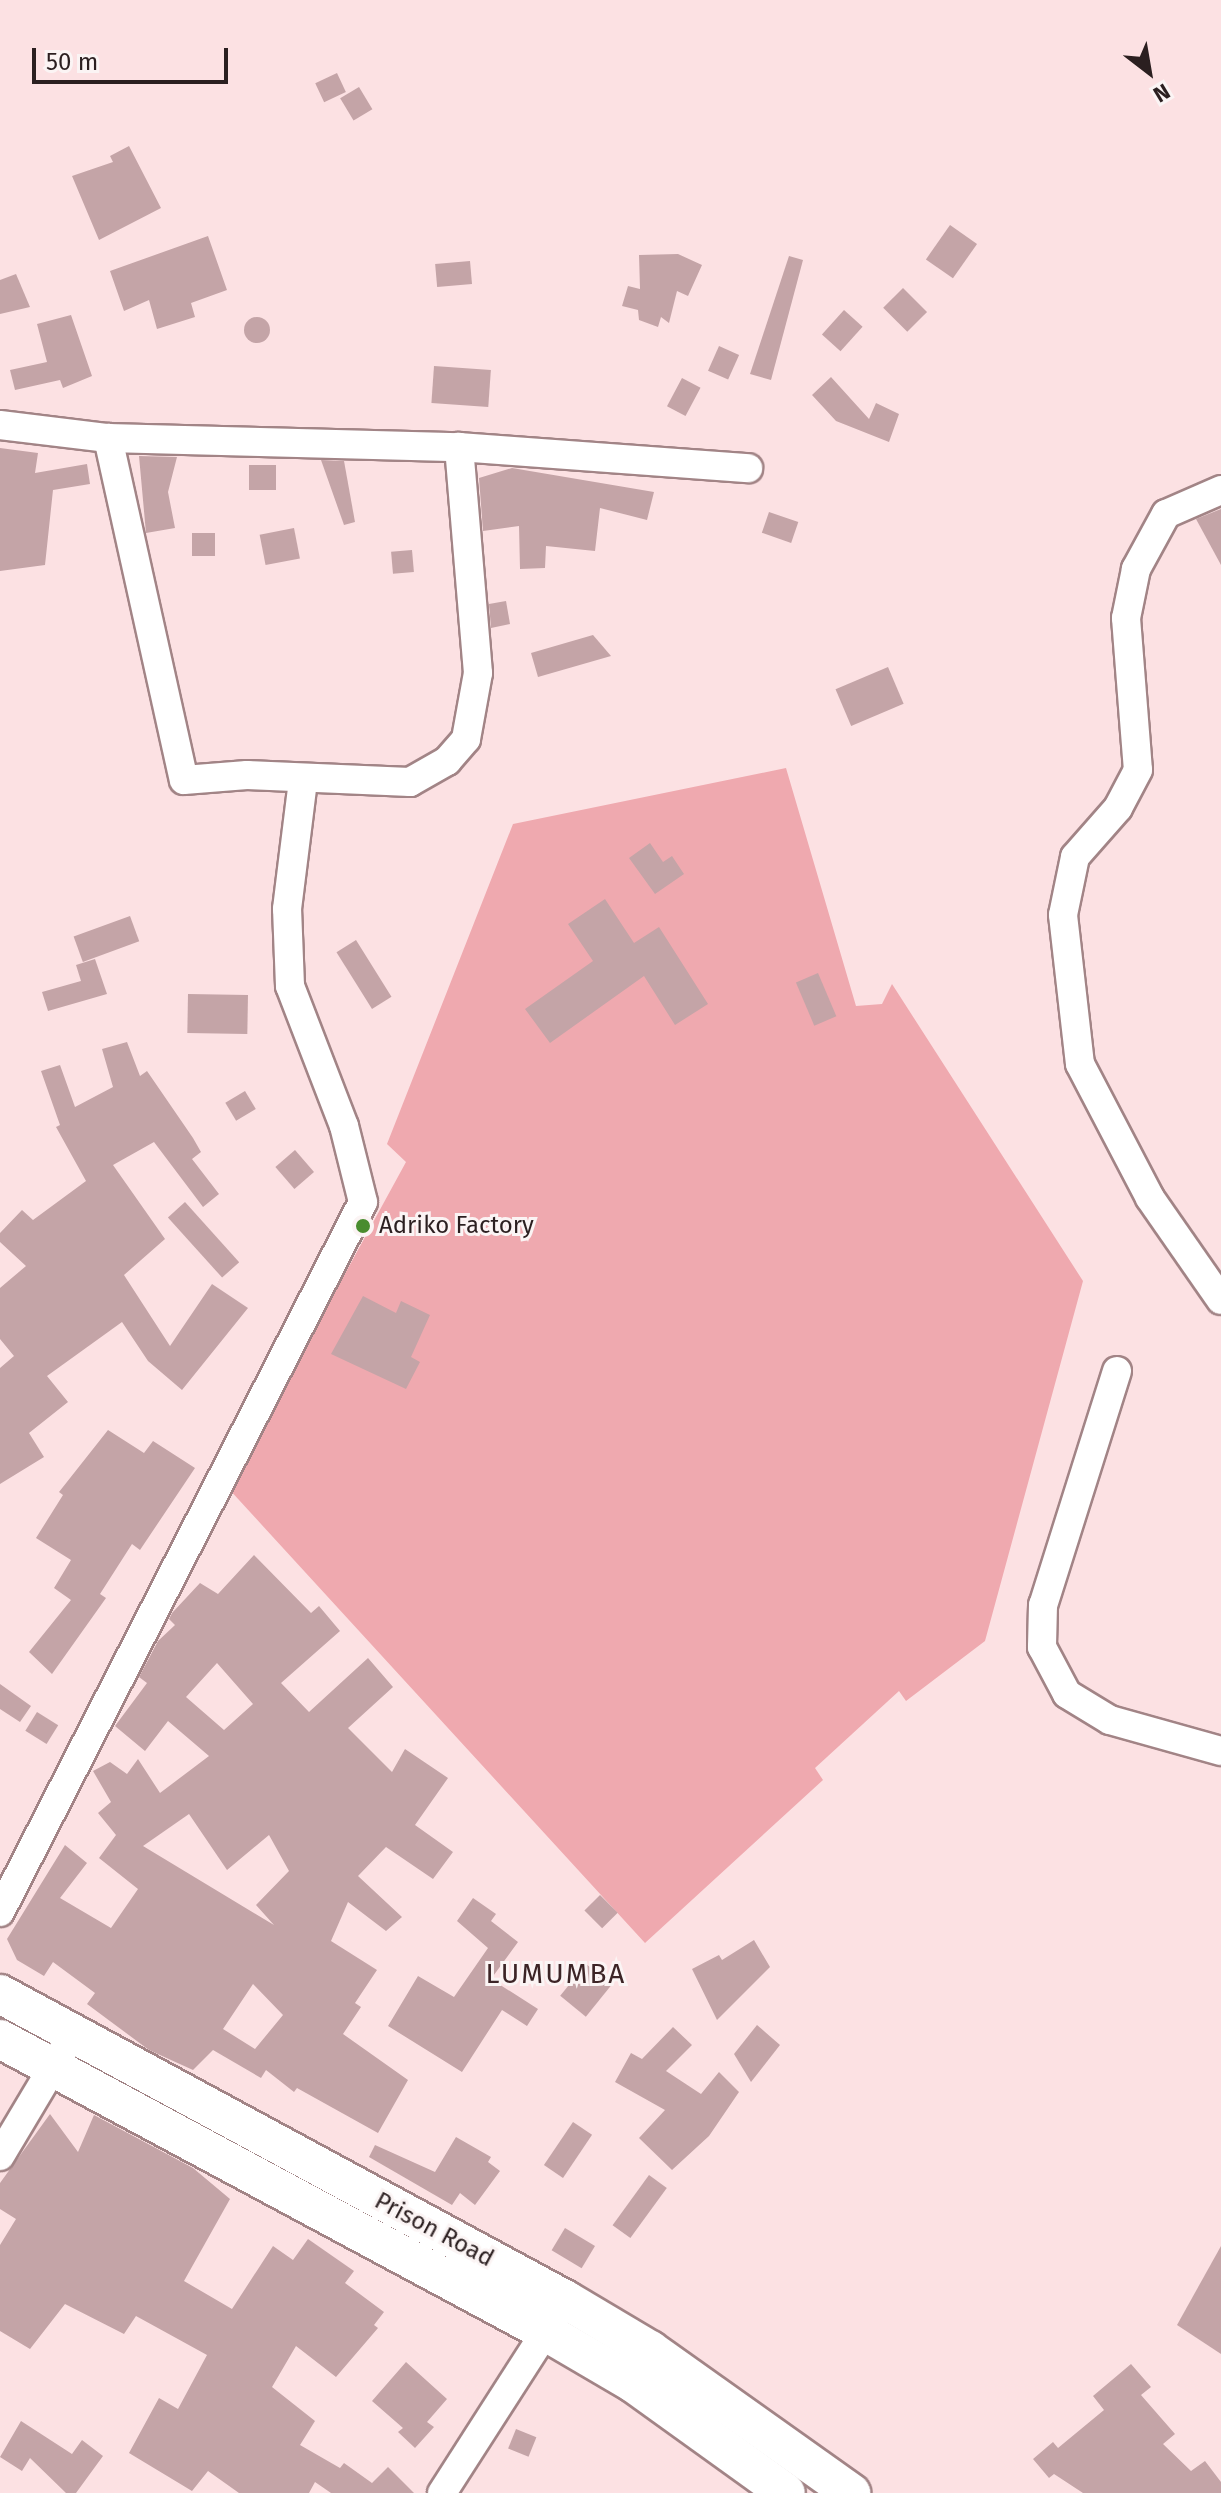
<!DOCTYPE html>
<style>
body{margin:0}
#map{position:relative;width:1221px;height:2493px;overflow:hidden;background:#fce1e3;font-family:"Fira Sans",sans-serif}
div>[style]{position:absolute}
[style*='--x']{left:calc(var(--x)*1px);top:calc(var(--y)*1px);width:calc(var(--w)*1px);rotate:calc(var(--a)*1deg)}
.green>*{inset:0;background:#efa9af}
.building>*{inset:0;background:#c4a4a7;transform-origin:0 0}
.round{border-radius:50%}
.roads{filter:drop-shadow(2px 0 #a28486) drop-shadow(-2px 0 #a28486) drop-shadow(0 2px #a28486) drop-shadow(0 -2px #a28486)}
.street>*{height:28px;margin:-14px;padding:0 14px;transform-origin:14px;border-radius:14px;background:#fff}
.secondary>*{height:38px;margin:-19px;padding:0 19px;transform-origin:19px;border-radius:19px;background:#fff}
.dots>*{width:22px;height:22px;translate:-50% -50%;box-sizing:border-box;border:4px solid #fbf4f4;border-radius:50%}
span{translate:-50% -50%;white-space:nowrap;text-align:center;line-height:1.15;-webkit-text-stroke:6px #fbf4f4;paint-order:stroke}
.poi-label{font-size:24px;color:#2b1f20}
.left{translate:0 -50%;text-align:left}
.street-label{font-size:24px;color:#2b1f20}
.quarter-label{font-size:28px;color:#3c2426;letter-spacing:2px}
.north{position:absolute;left:1109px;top:32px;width:80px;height:80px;-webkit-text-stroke:6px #fbf4f4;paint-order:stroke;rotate:149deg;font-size:22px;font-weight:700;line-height:32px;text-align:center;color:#2b1f20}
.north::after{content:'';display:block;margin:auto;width:28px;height:36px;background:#2b1f20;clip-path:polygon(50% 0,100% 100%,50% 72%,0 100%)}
.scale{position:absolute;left:32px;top:48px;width:196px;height:36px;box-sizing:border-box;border:4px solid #2b1f20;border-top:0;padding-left:10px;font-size:24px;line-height:28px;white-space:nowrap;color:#2b1f20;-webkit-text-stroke:6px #fbf4f4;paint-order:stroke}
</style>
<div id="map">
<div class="green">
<div style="clip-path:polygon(786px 768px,856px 1006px,882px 1004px,892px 984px,1083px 1281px,985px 1641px,906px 1701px,899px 1691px,815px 1768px,823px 1780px,645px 1943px,228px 1488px,406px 1162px,387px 1144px,513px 824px)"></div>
</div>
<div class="building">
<div style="left:337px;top:73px;width:21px;height:24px;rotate:65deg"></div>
<div style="left:359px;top:87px;width:26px;height:22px;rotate:59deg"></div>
<div style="clip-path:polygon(129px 146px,161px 208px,99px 240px,72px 176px,113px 162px,110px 156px)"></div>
<div style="left:950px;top:225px;width:33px;height:42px;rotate:35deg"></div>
<div style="clip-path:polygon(208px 236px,227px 290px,191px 303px,195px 317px,157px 329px,149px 300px,124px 311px,110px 271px)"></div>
<div style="clip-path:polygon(678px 254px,702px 265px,688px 296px,677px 291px,669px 323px,661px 317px,658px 327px,639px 320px,638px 310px,622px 306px,628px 286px,640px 289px,639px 255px)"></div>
<div style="clip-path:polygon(789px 256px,803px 260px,771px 380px,750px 374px)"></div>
<div style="left:470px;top:261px;width:23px;height:35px;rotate:85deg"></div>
<div style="clip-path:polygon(16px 274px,30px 307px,0 314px,0 280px)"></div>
<div style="left:903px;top:288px;width:34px;height:28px;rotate:45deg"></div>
<div style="left:844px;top:310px;width:25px;height:33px;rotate:42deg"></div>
<div style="clip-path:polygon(71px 315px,92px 376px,63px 388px,60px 380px,15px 390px,10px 370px,47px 362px,37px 324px)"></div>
<div class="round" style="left:244px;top:317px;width:26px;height:26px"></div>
<div style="left:719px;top:346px;width:22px;height:27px;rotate:24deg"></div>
<div style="left:434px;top:366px;width:57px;height:37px;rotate:4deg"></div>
<div style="clip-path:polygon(831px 377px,869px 419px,876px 403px,899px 414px,889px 442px,836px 421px,812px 395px)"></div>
<div style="left:682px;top:378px;width:21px;height:32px;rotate:28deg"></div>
<div style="clip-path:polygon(0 448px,38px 453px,35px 473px,87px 464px,90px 484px,53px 490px,45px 565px,0 571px)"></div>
<div style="clip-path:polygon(139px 456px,177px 457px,168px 492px,175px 528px,146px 533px)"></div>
<div style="clip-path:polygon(321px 460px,344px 461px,355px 522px,344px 525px)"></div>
<div style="left:276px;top:465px;width:25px;height:27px;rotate:90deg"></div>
<div style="clip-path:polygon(512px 468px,654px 492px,647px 520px,600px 508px,595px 551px,546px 546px,545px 568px,520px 569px,519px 526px,483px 531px,479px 478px)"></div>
<div style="clip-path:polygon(1221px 509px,1221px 565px,1196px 519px)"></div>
<div style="left:769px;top:512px;width:31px;height:22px;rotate:19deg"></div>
<div style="left:294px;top:528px;width:31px;height:35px;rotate:79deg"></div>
<div style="left:215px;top:533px;width:23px;height:23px;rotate:90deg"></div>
<div style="left:412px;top:550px;width:22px;height:21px;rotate:85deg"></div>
<div style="clip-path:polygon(506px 601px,510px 624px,491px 628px,489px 604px)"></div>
<div style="clip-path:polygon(593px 635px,611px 656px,538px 677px,531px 653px)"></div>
<div style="left:888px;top:667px;width:40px;height:57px;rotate:67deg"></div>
<div style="clip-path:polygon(650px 843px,663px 862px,672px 856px,684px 874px,655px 894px,629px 858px)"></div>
<div style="clip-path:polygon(605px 899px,634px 943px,659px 927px,708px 1004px,675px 1025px,644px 976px,550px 1043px,525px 1009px,593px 961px,568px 924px)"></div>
<div style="left:130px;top:916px;width:27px;height:60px;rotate:70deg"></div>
<div style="left:356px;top:940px;width:67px;height:23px;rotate:58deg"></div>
<div style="clip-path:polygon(95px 959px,107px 994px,48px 1011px,42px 992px,81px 981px,76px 965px)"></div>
<div style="left:818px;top:973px;width:47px;height:24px;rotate:67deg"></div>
<div style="left:188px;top:994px;width:60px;height:39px;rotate:1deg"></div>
<div style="clip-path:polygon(127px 1042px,140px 1076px,147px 1071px,193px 1138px,201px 1152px,192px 1159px,219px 1194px,203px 1207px,154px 1142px,113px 1165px,165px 1239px,124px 1275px,170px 1346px,212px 1284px,248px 1308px,182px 1390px,148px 1361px,122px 1322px,47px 1376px,68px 1402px,29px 1433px,44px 1457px,0 1484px,0 1368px,14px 1356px,0 1339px,0 1288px,26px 1266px,0 1242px,0 1233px,22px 1210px,33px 1220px,86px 1181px,56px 1127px,60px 1125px,41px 1071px,60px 1065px,75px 1107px,113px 1087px,102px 1049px)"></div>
<div style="left:245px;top:1091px;width:21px;height:23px;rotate:59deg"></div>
<div style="left:295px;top:1150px;width:29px;height:26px;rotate:49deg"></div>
<div style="left:185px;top:1202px;width:81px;height:23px;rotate:48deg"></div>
<div style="clip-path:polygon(363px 1296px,396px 1313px,401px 1301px,430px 1315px,411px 1357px,420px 1362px,406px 1389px,331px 1354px)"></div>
<div style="clip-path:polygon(108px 1430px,144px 1453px,153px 1441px,195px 1468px,140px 1550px,132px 1544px,100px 1594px,106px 1598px,52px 1674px,29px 1652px,71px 1600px,54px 1588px,71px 1560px,36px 1538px,63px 1495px,59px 1492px)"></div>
<div style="clip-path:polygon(evenodd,254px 1555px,311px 1613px,319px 1606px,340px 1631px,281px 1683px,309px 1712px,368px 1658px,393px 1687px,348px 1728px,392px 1772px,405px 1749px,448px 1778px,415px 1825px,453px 1852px,433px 1879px,386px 1847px,358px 1876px,402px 1917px,386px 1931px,348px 1902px,331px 1941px,377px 1970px,355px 2003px,361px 2007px,343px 2034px,408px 2080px,378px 2133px,297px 2088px,294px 2092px,266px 2070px,261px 2078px,213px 2050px,193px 2070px,149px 2050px,87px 2004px,95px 1993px,53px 1962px,44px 1976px,17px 1960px,7px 1939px,65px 1845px,87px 1863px,60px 1898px,111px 1928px,138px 1889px,99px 1858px,116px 1835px,98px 1813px,111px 1802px,93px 1771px,110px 1762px,127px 1774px,138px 1759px,160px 1793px,209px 1756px,168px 1721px,145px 1751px,115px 1726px,147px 1683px,139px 1677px,158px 1641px,175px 1625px,169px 1619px,172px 1613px,200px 1583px,218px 1594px,254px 1555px,217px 1663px,253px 1704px,224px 1730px,186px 1697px,217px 1663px,254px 1555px,189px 1814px,227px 1870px,269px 1835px,289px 1871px,256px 1905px,274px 1925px,143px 1846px,189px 1814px,254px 1555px,253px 1984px,283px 2015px,255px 2049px,223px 2029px,253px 1984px)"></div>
<div style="clip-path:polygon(0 1684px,31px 1706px,20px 1722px,0 1709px)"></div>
<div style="left:37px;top:1712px;width:25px;height:22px;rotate:32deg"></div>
<div style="left:600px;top:1895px;width:25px;height:22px;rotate:45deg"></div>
<div style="clip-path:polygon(473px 1898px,496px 1914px,491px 1921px,518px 1942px,491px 1979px,538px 2009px,527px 2026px,502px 2010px,462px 2072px,388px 2026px,418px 1976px,454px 1997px,488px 1948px,457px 1921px)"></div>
<div style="clip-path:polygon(754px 1940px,770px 1967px,717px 2020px,692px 1969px,719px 1955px,722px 1960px)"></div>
<div style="left:586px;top:1964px;width:33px;height:41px;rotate:39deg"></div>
<div style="clip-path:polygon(757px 2025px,780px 2045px,751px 2082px,734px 2054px)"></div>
<div style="clip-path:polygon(673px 2027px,692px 2045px,666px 2071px,701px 2094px,719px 2072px,739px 2092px,709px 2136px,672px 2170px,639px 2138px,665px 2110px,615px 2082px,631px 2053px,642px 2059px)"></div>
<div style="clip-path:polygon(50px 2114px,78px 2152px,94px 2115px,193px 2168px,230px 2199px,184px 2281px,232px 2309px,273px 2246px,293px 2260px,308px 2239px,354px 2271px,345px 2283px,384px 2312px,374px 2325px,378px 2328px,336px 2377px,296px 2346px,272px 2387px,315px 2421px,300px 2445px,340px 2468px,344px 2463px,372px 2483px,388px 2467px,414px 2493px,331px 2493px,315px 2482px,309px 2493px,239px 2493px,208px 2471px,192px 2491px,129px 2453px,159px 2398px,178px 2409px,207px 2355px,136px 2316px,124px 2334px,65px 2304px,30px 2349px,0 2331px,0 2245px,16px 2219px,0 2209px,0 2183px)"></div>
<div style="left:573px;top:2122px;width:23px;height:52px;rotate:34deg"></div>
<div style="clip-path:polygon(456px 2137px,491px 2157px,488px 2162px,500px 2171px,475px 2205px,460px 2193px,452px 2205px,369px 2157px,375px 2145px,435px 2172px)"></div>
<div style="left:649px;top:2175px;width:22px;height:62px;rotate:36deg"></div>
<div style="left:565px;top:2228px;width:35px;height:26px;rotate:31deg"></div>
<div style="clip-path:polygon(1221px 2246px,1221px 2354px,1177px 2325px)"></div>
<div style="clip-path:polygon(406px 2362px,447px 2399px,427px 2422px,434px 2427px,415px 2448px,398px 2432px,403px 2428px,372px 2401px)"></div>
<div style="clip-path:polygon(1131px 2364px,1151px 2387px,1141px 2395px,1175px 2434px,1163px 2444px,1191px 2471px,1205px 2461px,1221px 2482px,1221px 2493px,1083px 2493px,1054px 2474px,1049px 2478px,1033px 2459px,1053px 2442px,1058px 2448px,1104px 2410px,1093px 2396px)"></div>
<div style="clip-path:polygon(21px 2421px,72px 2454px,82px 2440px,103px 2456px,76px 2493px,66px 2493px,30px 2458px,22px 2471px,0 2457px)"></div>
<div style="left:516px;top:2429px;width:22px;height:21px;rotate:22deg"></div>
</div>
<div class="roads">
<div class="street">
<div style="--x:0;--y:425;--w:109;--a:6.9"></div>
<div style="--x:108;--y:438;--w:351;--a:1.5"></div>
<div style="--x:459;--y:447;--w:290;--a:4.2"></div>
<div style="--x:108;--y:438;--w:350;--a:77.5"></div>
<div style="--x:184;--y:780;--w:63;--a:-4.5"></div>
<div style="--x:247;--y:775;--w:163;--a:2.5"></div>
<div style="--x:410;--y:782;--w:43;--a:-29.6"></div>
<div style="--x:447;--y:761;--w:29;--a:-49"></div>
<div style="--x:466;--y:739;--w:67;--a:-79.7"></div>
<div style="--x:478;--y:673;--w:227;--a:-94.8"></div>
<div style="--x:1221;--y:490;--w:60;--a:156.4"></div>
<div style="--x:1166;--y:514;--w:63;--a:118.6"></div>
<div style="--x:1136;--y:569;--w:50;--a:101.5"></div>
<div style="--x:1126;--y:618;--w:152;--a:85.5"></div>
<div style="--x:1138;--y:770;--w:43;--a:117.8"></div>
<div style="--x:1118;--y:808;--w:65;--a:131.3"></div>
<div style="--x:1075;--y:857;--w:59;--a:101.7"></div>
<div style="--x:1063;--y:915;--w:150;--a:83.5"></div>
<div style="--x:1080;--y:1064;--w:151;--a:62.4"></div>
<div style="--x:1150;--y:1198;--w:124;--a:55.2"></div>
<div style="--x:1117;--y:1371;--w:245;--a:107.5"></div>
<div style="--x:1043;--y:1605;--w:42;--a:91.4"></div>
<div style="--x:1042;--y:1647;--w:53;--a:62"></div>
<div style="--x:1067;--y:1694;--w:50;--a:31.2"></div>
<div style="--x:1110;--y:1720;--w:115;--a:15.6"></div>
<div style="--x:0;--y:1912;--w:797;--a:-62.92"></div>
<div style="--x:363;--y:1202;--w:78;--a:-104"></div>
<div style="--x:344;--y:1126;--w:150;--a:-111.1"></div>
<div style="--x:290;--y:986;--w:77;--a:-92.2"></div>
<div style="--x:287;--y:909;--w:129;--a:-82.9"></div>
<div style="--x:0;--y:2156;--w:139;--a:-59.2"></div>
<div style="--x:442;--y:2493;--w:209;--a:-57.3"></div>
</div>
<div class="secondary">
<div style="--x:0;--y:1994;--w:643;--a:28.4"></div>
<div style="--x:566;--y:2300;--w:98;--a:30.8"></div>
<div style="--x:650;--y:2350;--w:247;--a:35.4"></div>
<div style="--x:0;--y:2039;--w:620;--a:28.22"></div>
<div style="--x:546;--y:2332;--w:101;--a:30.4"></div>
<div style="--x:633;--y:2383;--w:188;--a:35.7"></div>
</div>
</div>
<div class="dots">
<div style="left:363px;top:1226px;background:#498c2f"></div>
</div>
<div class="poi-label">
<span class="left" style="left:379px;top:1226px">Adriko Factory</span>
</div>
<div class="street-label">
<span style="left:434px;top:2230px;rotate:28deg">Prison Road</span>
</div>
<div class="quarter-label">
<span style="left:556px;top:1974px">LUMUMBA</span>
</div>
<div class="north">N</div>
<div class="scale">50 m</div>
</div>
